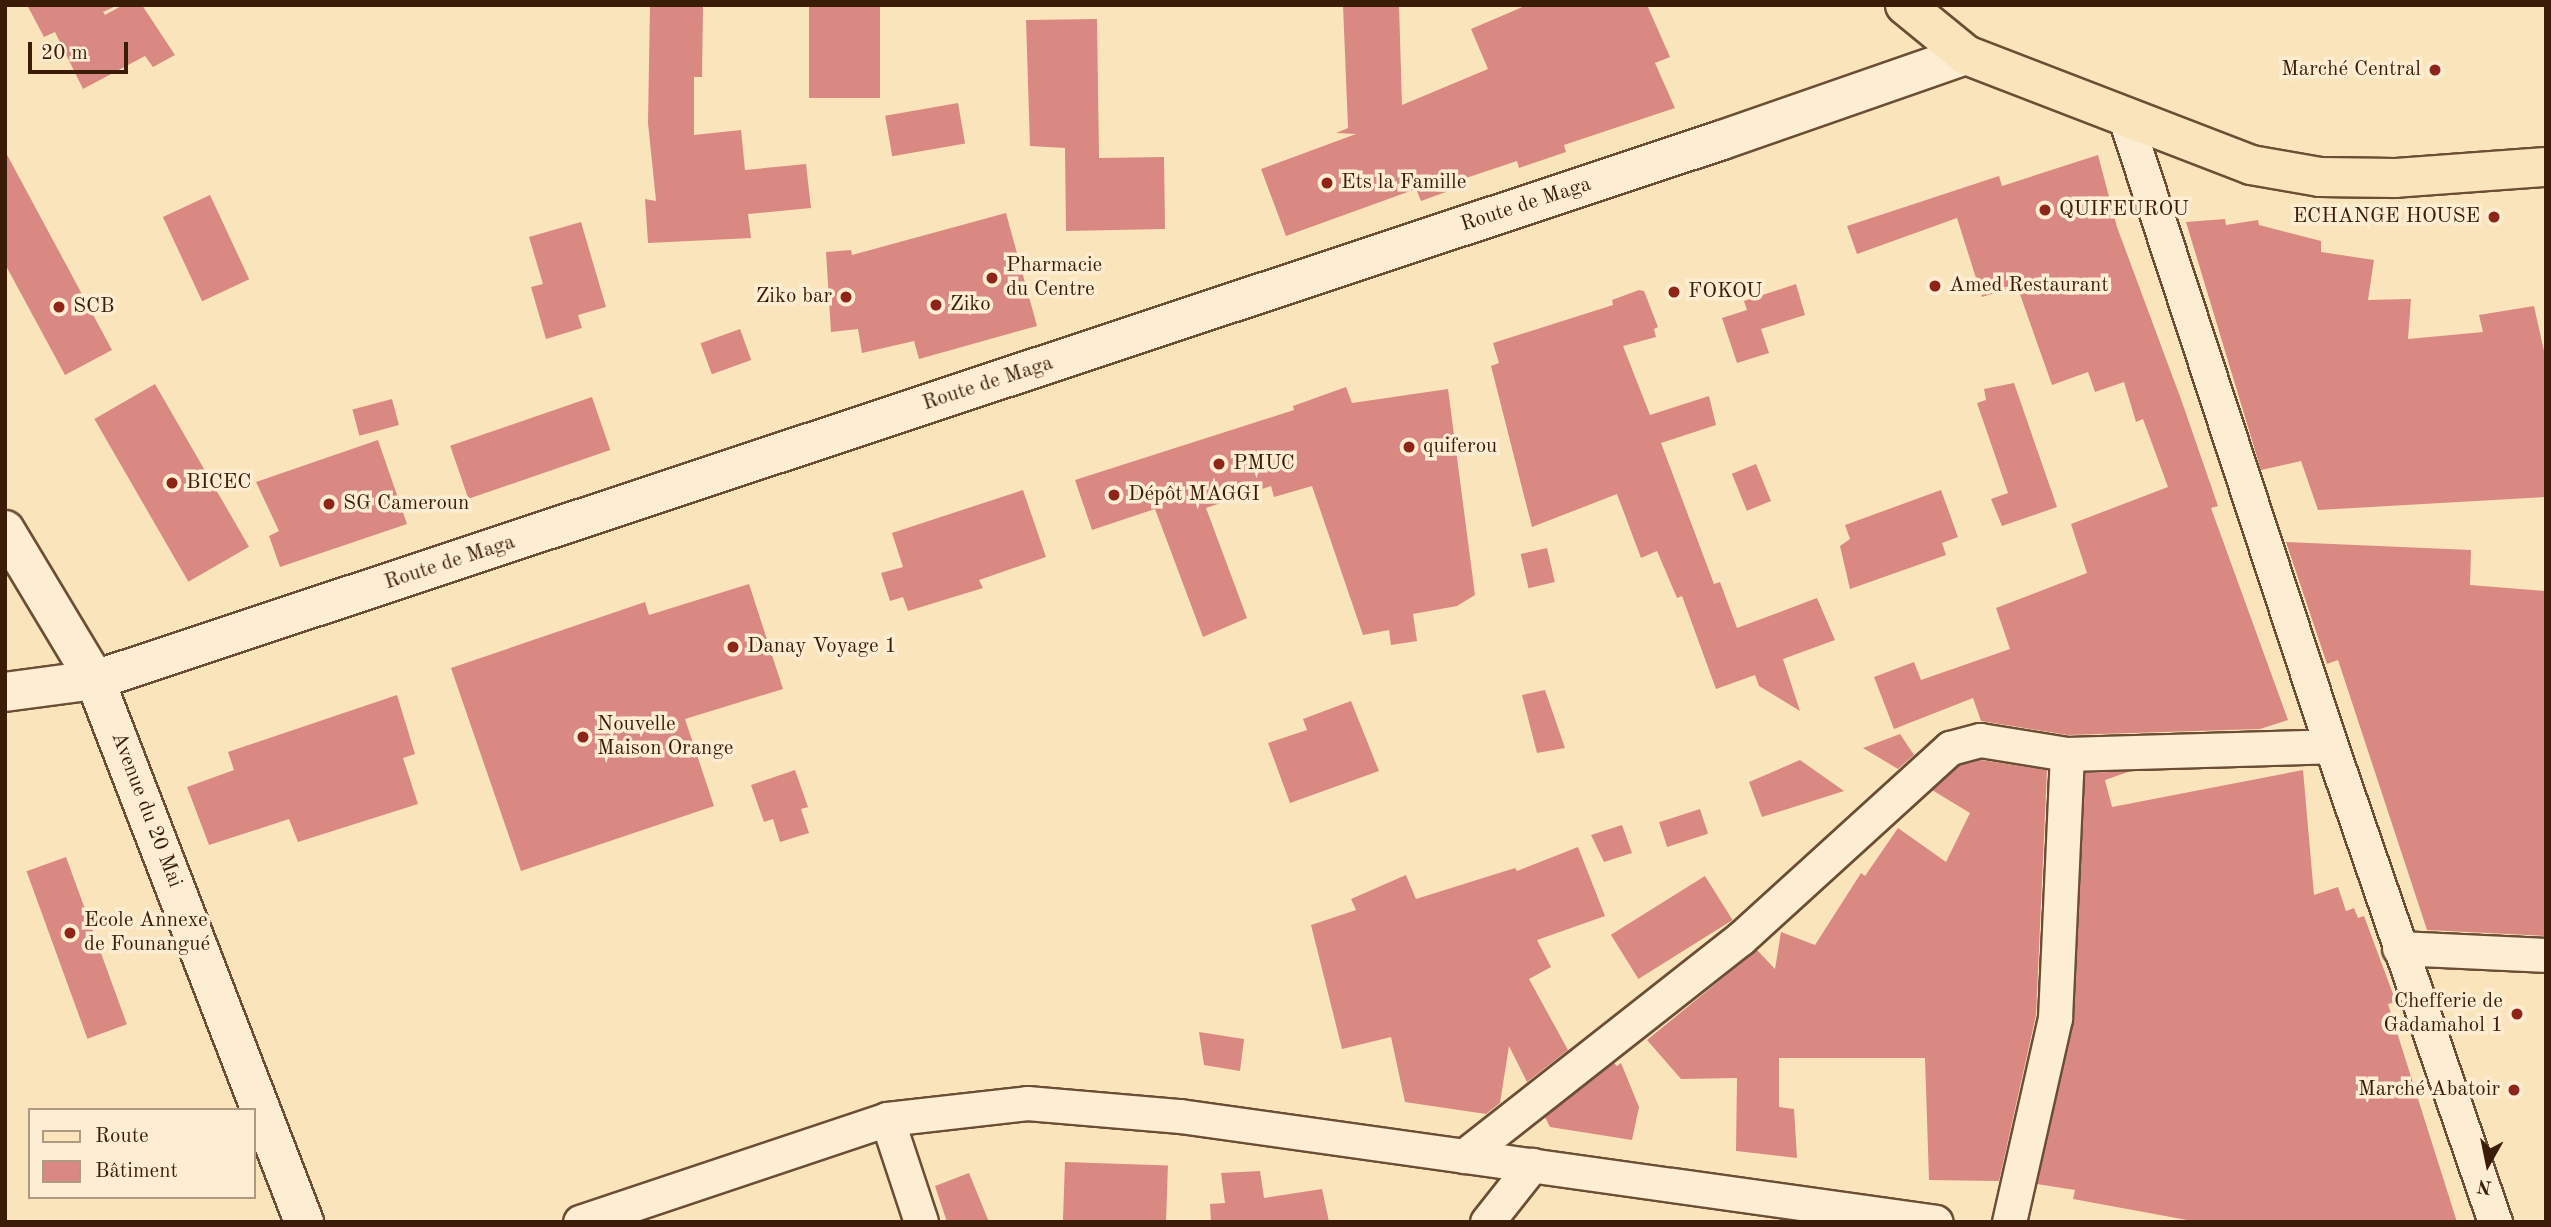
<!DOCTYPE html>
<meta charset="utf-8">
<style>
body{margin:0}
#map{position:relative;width:2551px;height:1227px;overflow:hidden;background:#fae4bb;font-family:"Old Standard TT",serif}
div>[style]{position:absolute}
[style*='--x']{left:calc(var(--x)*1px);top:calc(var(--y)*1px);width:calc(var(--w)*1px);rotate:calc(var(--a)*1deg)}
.building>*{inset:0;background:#d98981;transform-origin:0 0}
.roads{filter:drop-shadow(2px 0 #6b4e34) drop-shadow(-2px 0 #6b4e34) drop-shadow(0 2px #6b4e34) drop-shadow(0 -2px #6b4e34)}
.street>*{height:33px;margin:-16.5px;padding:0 16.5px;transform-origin:16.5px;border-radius:16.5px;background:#fcedd3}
.secondary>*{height:38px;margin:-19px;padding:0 19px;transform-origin:19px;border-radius:19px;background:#fcedd3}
.primary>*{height:38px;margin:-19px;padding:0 19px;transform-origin:19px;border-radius:19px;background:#fae4bb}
.dots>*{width:19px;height:19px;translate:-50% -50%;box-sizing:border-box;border:4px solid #fcedd3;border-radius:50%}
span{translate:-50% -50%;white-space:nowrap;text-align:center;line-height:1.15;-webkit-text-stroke:7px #fcedd3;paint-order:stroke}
.poi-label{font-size:21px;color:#3b1c07}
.right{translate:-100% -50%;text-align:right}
.left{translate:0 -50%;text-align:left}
.street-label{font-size:21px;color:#3b1c07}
.frame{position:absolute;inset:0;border:7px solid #3b1c07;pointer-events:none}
.legend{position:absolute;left:28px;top:1108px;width:228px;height:91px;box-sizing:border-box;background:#fcedd3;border:2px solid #af9981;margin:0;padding:9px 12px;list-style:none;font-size:21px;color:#3b1c07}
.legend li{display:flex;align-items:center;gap:14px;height:35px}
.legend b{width:35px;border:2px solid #af9981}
.north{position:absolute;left:2453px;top:1129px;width:70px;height:70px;-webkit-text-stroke:5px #fcedd3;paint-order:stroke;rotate:189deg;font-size:19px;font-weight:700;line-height:28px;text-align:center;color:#3b1c07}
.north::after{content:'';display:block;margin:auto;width:24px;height:32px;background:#3b1c07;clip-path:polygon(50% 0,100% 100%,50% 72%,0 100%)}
.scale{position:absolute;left:28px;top:42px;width:100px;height:32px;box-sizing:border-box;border:4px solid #3b1c07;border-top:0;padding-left:9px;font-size:21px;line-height:24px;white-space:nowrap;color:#3b1c07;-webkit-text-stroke:5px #fcedd3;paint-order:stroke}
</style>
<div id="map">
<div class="building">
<div style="clip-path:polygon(27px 5px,118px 5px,103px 12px,105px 15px,123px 5px,142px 5px,175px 55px,153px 67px,145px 56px,83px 89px,55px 32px,44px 37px)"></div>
<div style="clip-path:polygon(650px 5px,703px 5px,702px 77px,694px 77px,694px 135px,741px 130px,745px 170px,806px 164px,811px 208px,748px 214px,751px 238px,648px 243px,645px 199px,656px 201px,648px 123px)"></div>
<div style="left:809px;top:5px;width:71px;height:93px"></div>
<div style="clip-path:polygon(1343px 5px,1399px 5px,1402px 105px,1488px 69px,1471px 29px,1527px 5px,1647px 5px,1670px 57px,1655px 63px,1675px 108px,1564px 145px,1566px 152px,1519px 168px,1517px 161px,1454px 182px,1457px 188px,1421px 201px,1416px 189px,1286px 236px,1261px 169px,1356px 134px,1336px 133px,1348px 128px)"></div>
<div style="clip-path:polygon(1097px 19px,1099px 158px,1164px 157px,1165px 229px,1066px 231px,1065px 148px,1030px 146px,1026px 20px)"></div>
<div style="left:958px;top:103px;width:41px;height:74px;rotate:80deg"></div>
<div style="clip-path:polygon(5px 151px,112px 350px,65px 375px,5px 264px)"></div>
<div style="clip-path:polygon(2098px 155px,2117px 227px,2182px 402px,2218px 506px,2211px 508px,2288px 720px,2260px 729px,2068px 735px,1981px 721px,1973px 698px,1894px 729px,1874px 677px,1914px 662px,1921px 680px,2010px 649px,1996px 608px,2087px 573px,2071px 524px,2168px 487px,2143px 419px,2136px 422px,2124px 382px,2095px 392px,2088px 372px,2052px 385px,2017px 286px,1982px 297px,1957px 218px,1857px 254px,1847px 226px,1999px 176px,2002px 186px)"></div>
<div style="left:210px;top:195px;width:93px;height:52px;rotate:65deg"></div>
<div style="clip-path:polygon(1006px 213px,1037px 326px,919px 359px,914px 341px,862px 353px,858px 329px,831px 332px,826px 252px,851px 250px,852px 255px)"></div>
<div style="clip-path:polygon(2225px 219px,2226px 225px,2258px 220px,2259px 225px,2321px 241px,2321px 252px,2374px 260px,2368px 300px,2411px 299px,2408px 339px,2483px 332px,2479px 315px,2534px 306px,2546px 360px,2546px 497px,2318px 510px,2301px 461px,2261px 470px,2186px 222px)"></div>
<div style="clip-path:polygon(581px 222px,606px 307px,578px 315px,582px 328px,546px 339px,531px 287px,543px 284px,529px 237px)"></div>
<div style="clip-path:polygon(1796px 284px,1805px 315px,1761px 329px,1769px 353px,1737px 363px,1722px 318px,1747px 310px,1744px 301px)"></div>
<div style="clip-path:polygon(1639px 290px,1644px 291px,1658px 327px,1654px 329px,1656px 337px,1623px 346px,1650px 415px,1709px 396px,1716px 425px,1661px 443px,1714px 584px,1720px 582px,1737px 628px,1817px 598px,1835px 640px,1783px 659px,1800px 711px,1759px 686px,1755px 675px,1716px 689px,1682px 596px,1677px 598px,1657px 551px,1641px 558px,1617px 494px,1532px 527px,1491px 366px,1499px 363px,1493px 343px,1613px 305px,1612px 300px)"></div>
<div style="left:740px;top:329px;width:33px;height:42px;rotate:70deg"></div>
<div style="clip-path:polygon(2014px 383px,2057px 507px,2002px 526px,1991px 499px,2008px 493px,1977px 403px,1986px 400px,1984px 389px)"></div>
<div style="left:155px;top:384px;width:188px;height:70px;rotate:60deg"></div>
<div style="clip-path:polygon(1346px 387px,1352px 403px,1448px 389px,1475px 595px,1457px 606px,1413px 614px,1417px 641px,1391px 645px,1389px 630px,1363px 635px,1312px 486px,1274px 497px,1271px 486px,1206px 508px,1247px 618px,1203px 637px,1155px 509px,1092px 530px,1075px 480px,1294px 410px,1293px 406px)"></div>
<div style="left:592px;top:397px;width:56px;height:150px;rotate:71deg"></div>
<div style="left:392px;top:399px;width:27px;height:41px;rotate:75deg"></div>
<div style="clip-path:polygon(378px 440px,407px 524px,280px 567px,269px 536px,279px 531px,256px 482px)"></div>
<div style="left:1756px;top:464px;width:40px;height:26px;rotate:68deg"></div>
<div style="clip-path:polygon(1023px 490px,1046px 557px,979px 580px,983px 588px,908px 611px,903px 597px,890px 601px,881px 573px,903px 567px,892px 533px)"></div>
<div style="clip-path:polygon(1941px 490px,1958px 537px,1942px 543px,1946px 555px,1850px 589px,1840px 546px,1850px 539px,1845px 525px)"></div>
<div style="clip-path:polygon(2286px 542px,2471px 550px,2470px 585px,2546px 591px,2546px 936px,2427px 930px,2338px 660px,2327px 664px)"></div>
<div style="left:1547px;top:548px;width:35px;height:27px;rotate:77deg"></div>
<div style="clip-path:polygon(749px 584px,783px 689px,685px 719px,714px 806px,521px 871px,451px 668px,645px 602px,649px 615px)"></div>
<div style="clip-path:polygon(1545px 690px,1565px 748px,1537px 753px,1522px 695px)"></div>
<div style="clip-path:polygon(397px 695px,415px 754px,403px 758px,418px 804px,298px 842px,289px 819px,209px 845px,187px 787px,234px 770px,228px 752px)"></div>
<div style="clip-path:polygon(1351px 701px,1379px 771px,1290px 803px,1268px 743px,1307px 730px,1303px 719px)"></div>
<div style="clip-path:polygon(1900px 734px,1914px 755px,1898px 769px,1863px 748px)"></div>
<div style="clip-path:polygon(1800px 760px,1844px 791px,1762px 817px,1749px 782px)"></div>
<div style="clip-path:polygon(1981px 760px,2047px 770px,2036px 1015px,1999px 1181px,1929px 1180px,1925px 1058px,1779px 1058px,1779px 1107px,1794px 1109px,1797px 1158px,1736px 1151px,1737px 1078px,1681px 1079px,1647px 1040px,1757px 950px,1775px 969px,1781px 932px,1815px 945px,1861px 873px,1865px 876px,1898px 828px,1946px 862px,1970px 813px,1932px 790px,1959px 765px)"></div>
<div style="clip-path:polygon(795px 770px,808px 807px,801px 809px,809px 833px,780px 842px,773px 819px,764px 822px,751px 785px)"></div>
<div style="clip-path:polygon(2303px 770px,2314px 895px,2338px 887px,2346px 911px,2354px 908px,2358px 918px,2364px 916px,2396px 1002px,2388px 1004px,2457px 1222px,2198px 1222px,2073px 1199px,2075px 1190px,2037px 1184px,2074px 1019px,2085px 773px,2131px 771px,2105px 780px,2112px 807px)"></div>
<div style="left:1700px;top:809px;width:26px;height:43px;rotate:72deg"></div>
<div style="clip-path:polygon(1622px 825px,1632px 853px,1604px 862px,1591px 835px)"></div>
<div style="clip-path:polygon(1578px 847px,1605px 916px,1537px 940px,1551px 967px,1529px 979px,1568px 1050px,1527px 1082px,1509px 1046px,1500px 1103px,1486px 1114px,1405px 1102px,1391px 1037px,1342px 1049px,1311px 925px,1356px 910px,1351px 899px,1406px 875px,1416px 899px,1515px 868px,1517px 871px)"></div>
<div style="left:66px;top:857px;width:178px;height:42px;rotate:70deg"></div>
<div style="left:1705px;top:876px;width:52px;height:111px;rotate:58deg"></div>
<div style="clip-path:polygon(1199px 1032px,1244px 1039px,1240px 1071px,1204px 1065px)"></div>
<div style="clip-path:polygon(1614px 1063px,1617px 1066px,1621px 1063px,1639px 1107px,1632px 1140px,1550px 1127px,1545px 1117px)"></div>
<div style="left:1065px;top:1162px;width:103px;height:60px;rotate:2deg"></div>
<div style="clip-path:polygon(1260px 1171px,1264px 1198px,1322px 1189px,1329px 1222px,1211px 1222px,1210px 1204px,1225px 1203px,1221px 1173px)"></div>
<div style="clip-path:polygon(969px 1173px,989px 1222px,947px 1222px,935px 1186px)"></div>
</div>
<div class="roads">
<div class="street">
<div style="--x:2126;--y:121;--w:658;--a:71.84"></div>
<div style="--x:2331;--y:746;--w:503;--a:70.99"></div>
<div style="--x:2399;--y:948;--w:147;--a:2.7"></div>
<div style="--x:887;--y:1119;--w:108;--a:71.7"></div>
<div style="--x:1464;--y:1156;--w:351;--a:-38.2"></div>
<div style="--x:1740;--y:939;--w:284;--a:-42.3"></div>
<div style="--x:1950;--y:748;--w:31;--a:-15"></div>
<div style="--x:1980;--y:740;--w:88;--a:9.1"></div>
<div style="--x:2067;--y:754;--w:264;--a:-1.7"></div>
<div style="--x:580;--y:1222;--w:324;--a:-18.5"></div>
<div style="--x:887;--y:1119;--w:141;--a:-6.5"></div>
<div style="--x:1027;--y:1103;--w:154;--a:4.9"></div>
<div style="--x:1180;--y:1116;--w:763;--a:7.98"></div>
<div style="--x:1487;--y:1222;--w:73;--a:-51.7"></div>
<div style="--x:2009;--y:1222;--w:209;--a:-77.3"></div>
<div style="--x:2055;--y:1018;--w:264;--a:-87.4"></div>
</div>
<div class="secondary">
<div style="--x:5;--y:530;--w:175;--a:59"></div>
<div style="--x:95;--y:680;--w:581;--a:68.91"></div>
<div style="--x:5;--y:692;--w:91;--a:-7.6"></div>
<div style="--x:95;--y:680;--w:1714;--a:-18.36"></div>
<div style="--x:1722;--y:140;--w:258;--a:-19.2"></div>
</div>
<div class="primary">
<div style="--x:1905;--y:5;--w:79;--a:39.3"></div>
<div style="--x:1966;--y:55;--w:305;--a:21.1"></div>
<div style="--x:2251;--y:165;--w:70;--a:9.9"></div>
<div style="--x:2320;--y:177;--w:75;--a:0.8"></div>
<div style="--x:2395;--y:178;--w:151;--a:-4.2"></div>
</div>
</div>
<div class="dots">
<div style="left:2435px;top:70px;background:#8f2418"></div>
<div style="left:1327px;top:183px;background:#8f2418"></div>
<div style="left:2045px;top:210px;background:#8f2418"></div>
<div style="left:2494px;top:217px;background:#8f2418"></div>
<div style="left:992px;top:278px;background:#8f2418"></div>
<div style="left:1935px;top:286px;background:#8f2418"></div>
<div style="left:1674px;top:292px;background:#8f2418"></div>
<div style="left:846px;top:297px;background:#8f2418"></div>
<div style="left:936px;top:305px;background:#8f2418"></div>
<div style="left:59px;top:307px;background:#8f2418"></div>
<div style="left:1409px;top:447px;background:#8f2418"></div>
<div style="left:1219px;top:464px;background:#8f2418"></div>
<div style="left:172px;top:483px;background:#8f2418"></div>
<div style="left:1114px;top:495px;background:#8f2418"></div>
<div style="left:329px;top:504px;background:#8f2418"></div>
<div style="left:733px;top:647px;background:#8f2418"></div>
<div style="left:583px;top:737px;background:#8f2418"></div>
<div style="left:70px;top:933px;background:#8f2418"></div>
<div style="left:2517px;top:1014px;background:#8f2418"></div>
<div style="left:2514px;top:1090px;background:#8f2418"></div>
</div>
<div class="poi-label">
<span class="right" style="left:2421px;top:70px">Marché Central</span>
<span class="left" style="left:1341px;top:183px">Ets la Famille</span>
<span class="left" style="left:2059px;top:210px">QUIFEUROU</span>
<span class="right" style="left:2480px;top:217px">ECHANGE HOUSE</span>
<span class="left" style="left:1006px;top:278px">Pharmacie<br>du Centre</span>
<span class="left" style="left:1949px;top:286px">Amed Restaurant</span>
<span class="left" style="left:1688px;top:292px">FOKOU</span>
<span class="right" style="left:832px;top:297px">Ziko bar</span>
<span class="left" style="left:950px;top:305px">Ziko</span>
<span class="left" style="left:73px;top:307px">SCB</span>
<span class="left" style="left:1423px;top:447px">quiferou</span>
<span class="left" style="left:1233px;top:464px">PMUC</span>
<span class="left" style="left:186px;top:483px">BICEC</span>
<span class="left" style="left:1128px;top:495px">Dépôt MAGGI</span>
<span class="left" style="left:343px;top:504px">SG Cameroun</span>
<span class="left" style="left:747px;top:647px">Danay Voyage 1</span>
<span class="left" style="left:597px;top:737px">Nouvelle<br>Maison Orange</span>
<span class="left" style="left:84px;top:933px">Ecole Annexe<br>de Founangué</span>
<span class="right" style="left:2503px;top:1014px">Chefferie de<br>Gadamahol 1</span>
<span class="right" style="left:2500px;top:1090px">Marché Abatoir</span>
</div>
<div class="street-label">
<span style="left:1526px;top:205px;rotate:-18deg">Route de Maga</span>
<span style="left:988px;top:384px;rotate:-18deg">Route de Maga</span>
<span style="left:450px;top:563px;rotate:-18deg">Route de Maga</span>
<span style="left:146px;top:810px;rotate:69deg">Avenue du 20 Mai</span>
</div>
<div class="frame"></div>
<ul class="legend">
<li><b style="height:9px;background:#fae4bb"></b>Route</li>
<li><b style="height:19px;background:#d98981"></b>Bâtiment</li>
</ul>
<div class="north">N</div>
<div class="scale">20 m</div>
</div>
